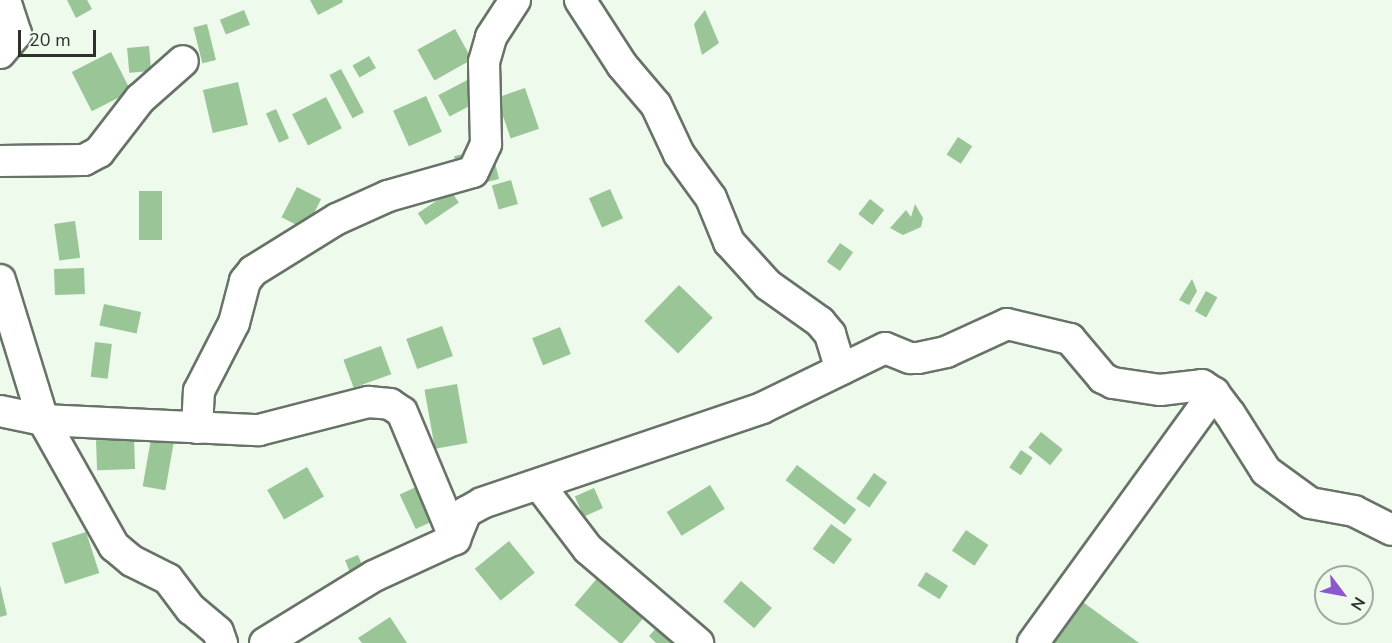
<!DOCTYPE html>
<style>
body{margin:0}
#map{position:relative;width:1392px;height:643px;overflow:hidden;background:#edfaec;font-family:"Nunito Sans",sans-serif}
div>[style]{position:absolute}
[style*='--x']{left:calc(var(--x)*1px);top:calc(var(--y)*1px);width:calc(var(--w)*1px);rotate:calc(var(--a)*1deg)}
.building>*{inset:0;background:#99c597;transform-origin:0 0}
.roads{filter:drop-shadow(2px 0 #687367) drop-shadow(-2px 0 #687367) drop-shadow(0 2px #687367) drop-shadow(0 -2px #687367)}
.street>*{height:30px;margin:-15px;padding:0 15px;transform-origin:15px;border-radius:15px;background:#fff}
span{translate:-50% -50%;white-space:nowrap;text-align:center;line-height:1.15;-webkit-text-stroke:4.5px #edfaec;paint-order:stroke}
.north{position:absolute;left:1314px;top:565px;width:60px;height:60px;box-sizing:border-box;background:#edfaec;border:2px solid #a0aa9f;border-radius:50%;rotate:122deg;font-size:16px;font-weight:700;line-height:24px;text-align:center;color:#2c312c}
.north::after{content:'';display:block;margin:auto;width:21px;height:27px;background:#8b58d0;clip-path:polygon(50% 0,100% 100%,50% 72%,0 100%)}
.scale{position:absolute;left:18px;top:30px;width:78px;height:27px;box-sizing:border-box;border:3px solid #2c312c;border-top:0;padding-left:8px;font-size:18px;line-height:21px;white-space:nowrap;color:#2c312c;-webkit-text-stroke:4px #edfaec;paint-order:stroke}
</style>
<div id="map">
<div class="building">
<div style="clip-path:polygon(67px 0,87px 0,92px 9px,76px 18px)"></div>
<div style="clip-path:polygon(310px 0,342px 0,343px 2px,318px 15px)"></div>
<div style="left:244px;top:10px;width:16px;height:26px;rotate:68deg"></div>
<div style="clip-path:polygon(705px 10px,719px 43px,702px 55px,694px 24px)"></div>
<div style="left:207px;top:24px;width:37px;height:14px;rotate:76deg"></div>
<div style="left:455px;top:29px;width:35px;height:43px;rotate:61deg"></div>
<div style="left:149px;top:46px;width:25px;height:22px;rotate:85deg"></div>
<div style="left:111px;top:52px;width:44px;height:44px;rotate:63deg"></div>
<div style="left:369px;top:56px;width:14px;height:19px;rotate:60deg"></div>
<div style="left:341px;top:69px;width:49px;height:13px;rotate:62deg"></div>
<div style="left:471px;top:78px;width:24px;height:37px;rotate:62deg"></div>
<div style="left:238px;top:82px;width:44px;height:36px;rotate:77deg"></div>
<div style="left:525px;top:88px;width:43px;height:30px;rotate:71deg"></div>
<div style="left:426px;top:96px;width:39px;height:36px;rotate:66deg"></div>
<div style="left:326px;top:97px;width:35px;height:38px;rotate:63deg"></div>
<div style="left:276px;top:109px;width:32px;height:11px;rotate:66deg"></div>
<div style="left:958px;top:137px;width:17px;height:21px;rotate:33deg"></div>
<div style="left:491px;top:147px;width:33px;height:38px;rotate:76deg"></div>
<div style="left:511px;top:180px;width:25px;height:20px;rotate:74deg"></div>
<div style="left:297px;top:187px;width:27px;height:34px;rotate:27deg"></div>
<div style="left:610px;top:189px;width:32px;height:23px;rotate:66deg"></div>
<div style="left:139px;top:191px;width:23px;height:49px"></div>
<div style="left:451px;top:191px;width:14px;height:40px;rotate:56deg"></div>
<div style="left:870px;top:199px;width:18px;height:19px;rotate:38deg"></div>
<div style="clip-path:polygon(915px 204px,923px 218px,921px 227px,903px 235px,890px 228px,906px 210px,911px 217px)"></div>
<div style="left:75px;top:221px;width:37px;height:21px;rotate:82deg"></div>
<div style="left:840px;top:243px;width:16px;height:23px;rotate:35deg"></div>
<div style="left:84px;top:268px;width:26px;height:30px;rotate:88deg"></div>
<div style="clip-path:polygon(1192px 279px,1197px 291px,1189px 305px,1179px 300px)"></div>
<div style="left:679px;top:285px;width:47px;height:50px;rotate:44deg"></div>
<div style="left:1206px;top:291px;width:13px;height:23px;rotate:29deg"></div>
<div style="left:104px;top:304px;width:38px;height:22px;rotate:12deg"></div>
<div style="left:442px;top:326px;width:32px;height:38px;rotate:70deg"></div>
<div style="left:560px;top:327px;width:29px;height:30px;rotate:68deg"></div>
<div style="left:95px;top:342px;width:17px;height:35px;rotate:7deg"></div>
<div style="left:381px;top:346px;width:30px;height:40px;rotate:70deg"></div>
<div style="left:457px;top:384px;width:60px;height:33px;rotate:80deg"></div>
<div style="left:1041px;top:432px;width:28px;height:20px;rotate:39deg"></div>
<div style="left:134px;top:439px;width:30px;height:38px;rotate:88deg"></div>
<div style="left:151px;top:439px;width:23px;height:48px;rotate:10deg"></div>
<div style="left:1021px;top:450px;width:14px;height:21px;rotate:34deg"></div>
<div style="left:797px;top:465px;width:74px;height:19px;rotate:37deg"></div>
<div style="left:307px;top:467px;width:34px;height:46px;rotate:60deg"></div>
<div style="left:874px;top:473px;width:16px;height:31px;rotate:35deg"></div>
<div style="left:710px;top:485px;width:28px;height:51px;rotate:58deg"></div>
<div style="left:416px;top:487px;width:38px;height:18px;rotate:65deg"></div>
<div style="left:594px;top:488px;width:22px;height:21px;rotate:66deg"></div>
<div style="left:831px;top:524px;width:26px;height:31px;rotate:36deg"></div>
<div style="left:966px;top:530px;width:27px;height:25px;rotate:34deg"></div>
<div style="left:86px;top:532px;width:43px;height:36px;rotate:72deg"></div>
<div style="left:509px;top:541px;width:41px;height:44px;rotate:51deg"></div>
<div style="left:358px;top:555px;width:16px;height:14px;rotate:68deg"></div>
<div style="left:926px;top:572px;width:26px;height:16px;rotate:32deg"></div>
<div style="left:599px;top:576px;width:61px;height:38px;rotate:40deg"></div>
<div style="left:741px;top:581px;width:41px;height:27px;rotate:41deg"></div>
<div style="clip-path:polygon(0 585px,7px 615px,0 617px)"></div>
<div style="clip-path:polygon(1080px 600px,1139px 643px,1049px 643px)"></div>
<div style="clip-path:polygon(390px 617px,407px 643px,362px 643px,358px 638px)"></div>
<div style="clip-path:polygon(659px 625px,680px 643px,656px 643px,649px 636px)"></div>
</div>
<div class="roads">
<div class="street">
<div style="--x:580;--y:0;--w:77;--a:57.1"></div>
<div style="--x:622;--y:65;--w:52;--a:49.6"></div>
<div style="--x:656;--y:105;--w:54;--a:64.9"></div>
<div style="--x:679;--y:154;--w:54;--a:54"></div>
<div style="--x:711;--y:198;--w:48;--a:67.8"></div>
<div style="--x:729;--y:242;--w:58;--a:47.8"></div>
<div style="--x:768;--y:285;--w:64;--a:35.4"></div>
<div style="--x:820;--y:322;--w:16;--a:50"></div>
<div style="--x:830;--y:334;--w:37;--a:73"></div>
<div style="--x:0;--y:53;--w:25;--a:-50"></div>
<div style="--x:16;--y:34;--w:36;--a:-108"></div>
<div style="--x:0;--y:161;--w:84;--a:-0.7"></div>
<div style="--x:84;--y:160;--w:17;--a:-28"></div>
<div style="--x:99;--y:152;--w:67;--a:-52.3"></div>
<div style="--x:140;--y:99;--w:57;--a:-41.5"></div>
<div style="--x:0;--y:280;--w:146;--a:72.9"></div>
<div style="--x:43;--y:420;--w:145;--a:60.6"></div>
<div style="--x:114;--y:546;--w:23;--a:40"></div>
<div style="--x:132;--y:561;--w:40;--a:26.6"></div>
<div style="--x:168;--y:579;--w:38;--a:53"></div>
<div style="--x:191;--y:609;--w:35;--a:40"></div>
<div style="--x:218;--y:632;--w:12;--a:70"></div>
<div style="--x:0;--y:411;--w:44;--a:11.8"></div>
<div style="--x:43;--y:420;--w:216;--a:2.7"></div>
<div style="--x:259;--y:430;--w:113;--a:-14.4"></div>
<div style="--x:368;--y:402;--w:22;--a:5"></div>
<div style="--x:390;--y:404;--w:14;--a:34"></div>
<div style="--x:402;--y:412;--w:138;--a:67.3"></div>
<div style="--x:197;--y:428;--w:37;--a:-87"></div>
<div style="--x:199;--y:391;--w:76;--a:-62.8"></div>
<div style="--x:234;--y:323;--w:43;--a:-75.3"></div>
<div style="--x:245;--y:281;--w:13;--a:-51"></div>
<div style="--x:253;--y:271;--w:99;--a:-31.8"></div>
<div style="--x:337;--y:219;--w:56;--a:-24.3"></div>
<div style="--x:388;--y:196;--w:88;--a:-15.8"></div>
<div style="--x:473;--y:172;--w:31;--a:-65"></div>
<div style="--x:486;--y:144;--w:82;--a:-91.4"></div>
<div style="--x:484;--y:62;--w:26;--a:-74"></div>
<div style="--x:491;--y:37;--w:44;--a:-57"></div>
<div style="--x:540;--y:486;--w:79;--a:52.7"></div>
<div style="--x:588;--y:549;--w:145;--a:40.5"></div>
<div style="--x:265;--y:643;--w:128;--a:-31.6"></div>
<div style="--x:374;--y:576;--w:89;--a:-24.6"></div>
<div style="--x:455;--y:539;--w:29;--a:-68"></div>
<div style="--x:466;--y:512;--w:18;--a:-29"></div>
<div style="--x:482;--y:503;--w:296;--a:-18.7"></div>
<div style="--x:762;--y:408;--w:137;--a:-26"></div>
<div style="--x:885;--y:348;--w:27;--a:22"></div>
<div style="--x:910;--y:358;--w:8;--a:0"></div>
<div style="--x:918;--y:358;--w:29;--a:-12"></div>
<div style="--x:946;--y:352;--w:67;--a:-24.7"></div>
<div style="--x:1007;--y:324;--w:65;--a:13.4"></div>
<div style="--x:1070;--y:339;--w:51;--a:49.8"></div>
<div style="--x:1103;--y:378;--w:11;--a:27"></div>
<div style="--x:1113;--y:383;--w:48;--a:8.5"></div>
<div style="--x:1160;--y:390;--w:42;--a:-6.8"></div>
<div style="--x:1202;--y:385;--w:14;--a:34"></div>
<div style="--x:1214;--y:393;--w:26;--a:53"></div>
<div style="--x:1230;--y:414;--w:67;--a:57.7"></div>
<div style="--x:1266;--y:471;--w:54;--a:36"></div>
<div style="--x:1310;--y:503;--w:45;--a:10.3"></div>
<div style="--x:1354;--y:511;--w:42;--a:26.6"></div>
<div style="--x:1033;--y:643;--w:309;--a:-54.1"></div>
</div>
</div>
<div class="north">N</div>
<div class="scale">20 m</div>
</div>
